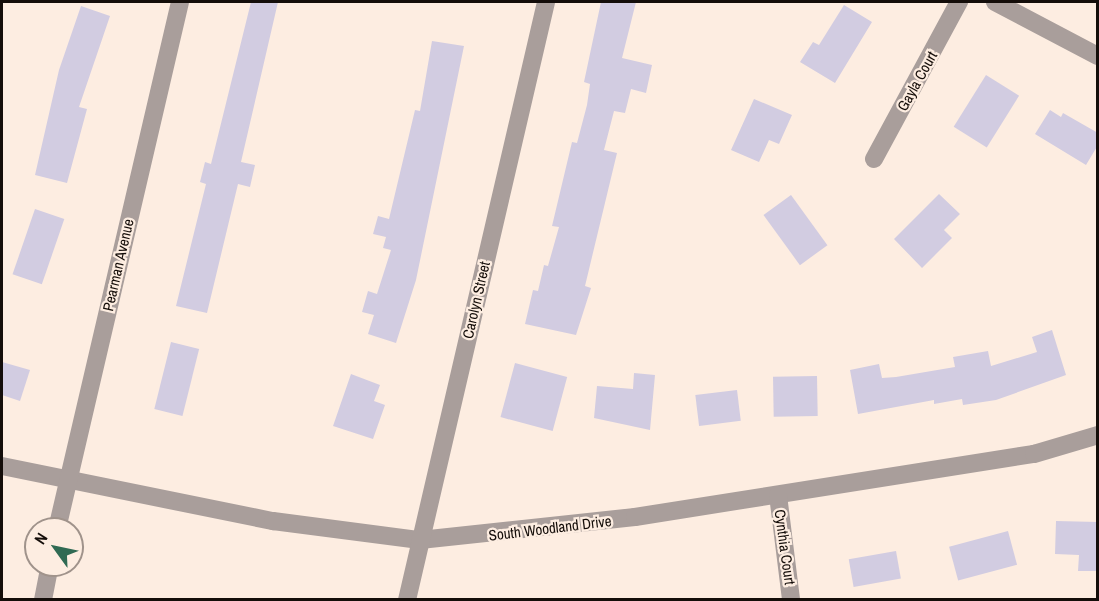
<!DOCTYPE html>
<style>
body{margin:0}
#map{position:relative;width:1099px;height:601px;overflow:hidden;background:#fdede1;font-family:"Archivo Narrow",sans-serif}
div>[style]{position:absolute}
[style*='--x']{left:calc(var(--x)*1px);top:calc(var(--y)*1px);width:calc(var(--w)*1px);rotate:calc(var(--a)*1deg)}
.building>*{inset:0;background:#d2cce1;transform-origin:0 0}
.minor>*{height:18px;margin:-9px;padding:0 9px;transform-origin:9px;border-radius:9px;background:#a99e9b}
span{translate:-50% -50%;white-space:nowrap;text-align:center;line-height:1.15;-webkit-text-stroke:4.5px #fdede1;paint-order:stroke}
.street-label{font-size:15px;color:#140d09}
.frame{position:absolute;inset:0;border:3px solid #140d09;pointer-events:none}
.north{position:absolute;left:24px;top:517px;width:60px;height:60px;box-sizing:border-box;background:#fdede1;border:2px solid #a0938b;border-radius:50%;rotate:303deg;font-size:16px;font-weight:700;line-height:24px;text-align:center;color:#140d09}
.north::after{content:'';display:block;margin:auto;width:21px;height:27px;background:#306a53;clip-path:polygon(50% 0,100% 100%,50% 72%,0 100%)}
</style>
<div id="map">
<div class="building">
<div style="clip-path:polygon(251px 2px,278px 2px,241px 162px,255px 165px,250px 187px,238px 184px,207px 313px,176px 306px,206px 184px,200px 182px,205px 162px,211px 164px)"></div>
<div style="clip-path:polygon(601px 2px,636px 2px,622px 58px,652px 65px,646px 93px,631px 89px,625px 113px,614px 111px,604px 150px,617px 153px,585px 286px,591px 288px,576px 335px,525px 324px,533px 290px,538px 291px,544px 265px,548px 266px,559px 227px,552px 226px,572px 142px,577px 143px,587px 105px,590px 84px,584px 82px)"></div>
<div style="clip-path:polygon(844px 5px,872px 22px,835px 83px,800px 62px,813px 42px,819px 45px)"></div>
<div style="clip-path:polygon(81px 6px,110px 16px,79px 107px,87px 109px,67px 183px,35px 175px,59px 70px)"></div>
<div style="clip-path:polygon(432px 41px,464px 46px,416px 280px,396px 343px,368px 334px,374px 315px,362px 312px,368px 291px,377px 294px,391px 250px,383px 248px,386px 237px,373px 234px,378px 216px,389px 219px,415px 110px,420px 111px)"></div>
<div style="left:986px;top:75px;width:39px;height:61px;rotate:32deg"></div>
<div style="clip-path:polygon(754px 99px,792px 115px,779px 144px,769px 140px,759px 162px,731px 150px)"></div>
<div style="clip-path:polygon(1050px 110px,1061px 117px,1063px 113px,1098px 133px,1098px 145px,1086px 165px,1035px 134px)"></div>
<div style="clip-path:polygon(939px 194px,960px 214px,944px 230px,952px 238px,922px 268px,894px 239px)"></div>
<div style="left:791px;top:195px;width:62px;height:34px;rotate:54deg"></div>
<div style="left:35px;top:209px;width:31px;height:69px;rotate:19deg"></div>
<div style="clip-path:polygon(1052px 330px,1066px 375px,996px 400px,963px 405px,962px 399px,934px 404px,934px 400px,858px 414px,850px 370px,879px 364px,882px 378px,896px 377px,955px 367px,953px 357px,988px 351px,991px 366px,1037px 352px,1032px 337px)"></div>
<div style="left:171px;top:342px;width:29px;height:69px;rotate:14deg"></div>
<div style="clip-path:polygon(2px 362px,30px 370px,20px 401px,2px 395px)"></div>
<div style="left:515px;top:363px;width:54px;height:56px;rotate:15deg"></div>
<div style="clip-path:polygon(634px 373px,655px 375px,650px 430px,594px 418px,597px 386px,633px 389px)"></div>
<div style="clip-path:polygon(351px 374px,380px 385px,374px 401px,385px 405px,373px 439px,333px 426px)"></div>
<div style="left:817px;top:376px;width:40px;height:44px;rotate:89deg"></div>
<div style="left:737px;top:390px;width:31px;height:42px;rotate:83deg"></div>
<div style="clip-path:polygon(1056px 521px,1098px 522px,1098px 571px,1078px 571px,1079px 555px,1055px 554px)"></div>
<div style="left:1008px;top:531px;width:35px;height:61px;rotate:75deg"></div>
<div style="left:896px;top:551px;width:28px;height:48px;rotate:80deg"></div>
</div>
<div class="minor">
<div style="--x:995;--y:2;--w:116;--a:27.7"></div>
<div style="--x:874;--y:159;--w:179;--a:-61.6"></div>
<div style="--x:2;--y:466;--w:277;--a:11.5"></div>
<div style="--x:273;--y:521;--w:148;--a:7.4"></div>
<div style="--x:420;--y:540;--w:216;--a:-6.1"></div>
<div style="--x:635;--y:517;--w:404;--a:-9"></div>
<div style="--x:1034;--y:454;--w:67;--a:-16.5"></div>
<div style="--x:778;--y:495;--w:106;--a:82.9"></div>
<div style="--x:57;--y:529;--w:541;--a:-76.86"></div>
<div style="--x:43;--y:600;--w:36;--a:-79"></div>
<div style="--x:407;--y:600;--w:614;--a:-76.91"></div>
</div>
<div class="street-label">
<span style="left:917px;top:81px;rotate:-61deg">Gayla Court</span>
<span style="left:118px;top:265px;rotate:-77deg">Pearman Avenue</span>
<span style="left:476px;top:300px;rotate:-77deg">Carolyn Street</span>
<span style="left:550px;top:528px;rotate:-7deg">South Woodland Drive</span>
<span style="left:785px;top:547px;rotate:82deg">Cynthia Court</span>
</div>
<div class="frame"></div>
<div class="north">N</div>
</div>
